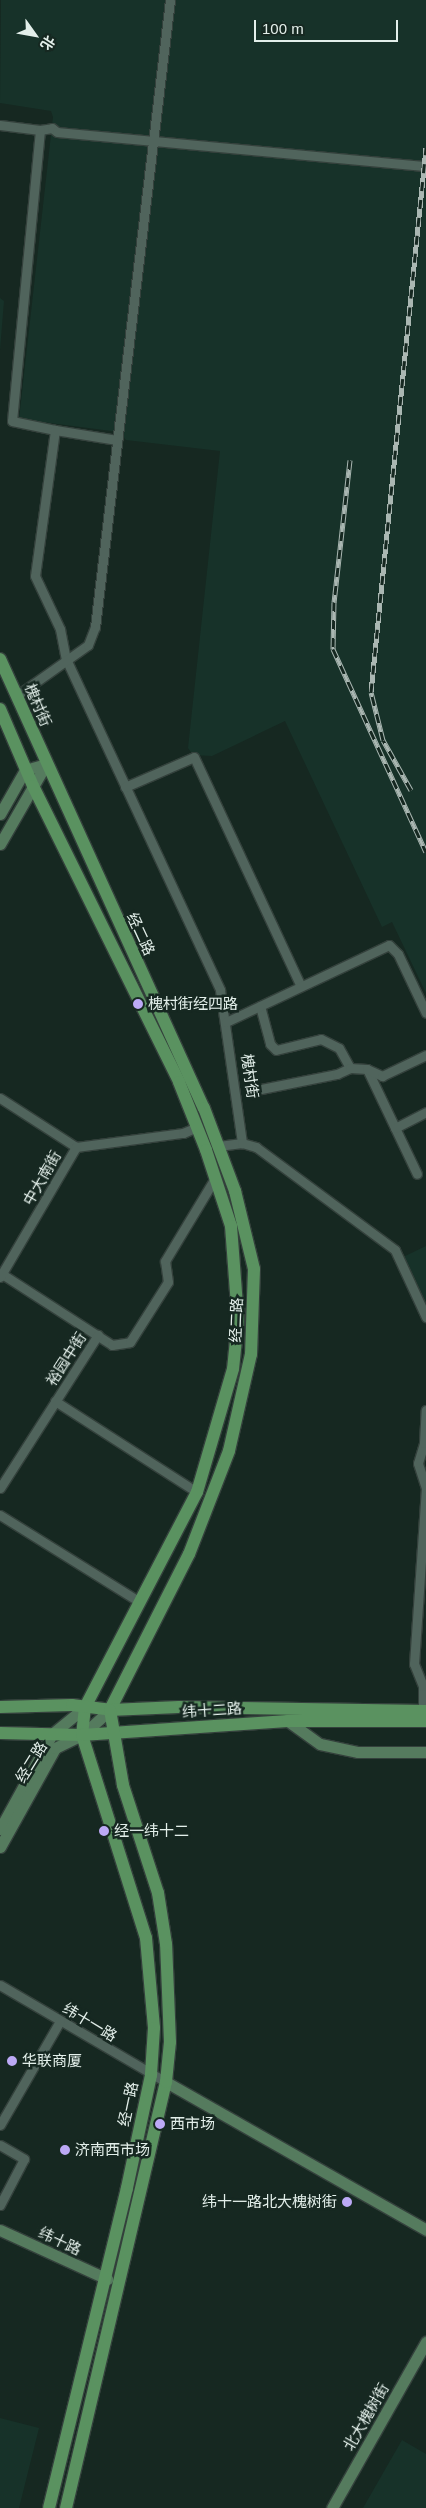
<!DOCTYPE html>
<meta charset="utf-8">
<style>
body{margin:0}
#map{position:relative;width:426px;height:2508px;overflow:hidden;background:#162821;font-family:Helvetica,"Noto Sans SC",sans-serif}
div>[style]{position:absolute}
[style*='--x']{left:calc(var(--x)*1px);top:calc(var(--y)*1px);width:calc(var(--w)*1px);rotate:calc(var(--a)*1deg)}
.built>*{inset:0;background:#173229}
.roads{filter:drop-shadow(1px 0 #34413c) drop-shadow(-1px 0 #34413c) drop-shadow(0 1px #34413c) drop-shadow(0 -1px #34413c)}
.street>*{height:9px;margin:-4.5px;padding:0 4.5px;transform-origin:4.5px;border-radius:4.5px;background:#50645c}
.secondary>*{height:11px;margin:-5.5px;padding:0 5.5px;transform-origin:5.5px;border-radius:5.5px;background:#557b5e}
.primary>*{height:12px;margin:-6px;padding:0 6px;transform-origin:6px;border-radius:6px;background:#5a9260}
.rail>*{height:5px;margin-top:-2.5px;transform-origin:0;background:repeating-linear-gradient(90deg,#162821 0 9px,#aab7b2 0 18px);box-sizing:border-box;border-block:1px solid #aab7b2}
.dots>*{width:14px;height:14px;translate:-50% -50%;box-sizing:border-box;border:2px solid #162821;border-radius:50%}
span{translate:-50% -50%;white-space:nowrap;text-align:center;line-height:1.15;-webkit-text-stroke:5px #162821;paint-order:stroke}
.street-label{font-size:15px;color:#e3efea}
.poi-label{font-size:15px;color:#e3efea}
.left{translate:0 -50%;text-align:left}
.right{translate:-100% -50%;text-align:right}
.north{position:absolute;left:10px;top:10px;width:50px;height:50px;-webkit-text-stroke:4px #162821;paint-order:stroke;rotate:122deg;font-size:14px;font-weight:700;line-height:20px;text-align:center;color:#e3efea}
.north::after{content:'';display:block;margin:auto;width:18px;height:22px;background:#e3efea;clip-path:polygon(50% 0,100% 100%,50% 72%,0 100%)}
.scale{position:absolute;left:254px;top:20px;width:144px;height:22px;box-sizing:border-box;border:2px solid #e3efea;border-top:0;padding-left:6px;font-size:15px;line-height:18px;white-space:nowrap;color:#e3efea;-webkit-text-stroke:4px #162821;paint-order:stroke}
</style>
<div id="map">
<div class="built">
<div style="clip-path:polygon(1px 0,426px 0,426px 993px,392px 922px,382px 927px,285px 721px,212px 756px,193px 755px,188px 748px,220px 451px,126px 440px,119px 432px,19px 419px,53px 117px,51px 111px,0 103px)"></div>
<div style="clip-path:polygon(0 298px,4px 301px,0 350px)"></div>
<div style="clip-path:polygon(426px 1246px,426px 1305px,403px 1257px)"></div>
<div style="clip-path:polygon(0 2418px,39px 2428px,19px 2508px,0 2508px)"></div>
<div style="clip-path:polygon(402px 2440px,426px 2454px,426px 2508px,363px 2508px)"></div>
</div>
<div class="roads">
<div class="street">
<div style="--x:0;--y:125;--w:40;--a:7.1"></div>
<div style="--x:40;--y:130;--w:12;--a:-9"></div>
<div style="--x:52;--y:128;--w:6;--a:39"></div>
<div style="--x:57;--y:132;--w:371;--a:5.3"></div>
<div style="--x:40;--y:130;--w:292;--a:95.5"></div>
<div style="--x:12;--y:421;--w:44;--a:11.8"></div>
<div style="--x:55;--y:430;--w:147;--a:97.8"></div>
<div style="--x:35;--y:576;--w:59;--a:64.7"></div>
<div style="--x:60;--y:629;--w:31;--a:79"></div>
<div style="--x:66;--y:659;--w:365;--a:65"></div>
<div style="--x:220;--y:990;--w:155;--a:81.8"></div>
<div style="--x:242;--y:1143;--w:24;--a:173"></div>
<div style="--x:55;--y:430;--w:63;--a:9.2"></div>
<div style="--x:16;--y:696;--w:88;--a:-35.3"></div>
<div style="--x:88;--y:645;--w:19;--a:-69"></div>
<div style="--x:95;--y:627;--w:631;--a:-83.18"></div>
<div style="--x:125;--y:787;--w:75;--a:-23.5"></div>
<div style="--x:194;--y:757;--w:253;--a:65"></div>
<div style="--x:260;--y:1006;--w:39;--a:75"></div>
<div style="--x:270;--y:1044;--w:8;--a:45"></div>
<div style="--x:276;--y:1050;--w:46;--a:-13.7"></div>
<div style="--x:321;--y:1039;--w:20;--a:27"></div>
<div style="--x:339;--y:1048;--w:23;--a:61"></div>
<div style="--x:226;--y:1022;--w:180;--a:-25.3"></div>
<div style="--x:389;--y:945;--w:13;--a:45"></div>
<div style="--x:398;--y:954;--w:65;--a:64.6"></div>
<div style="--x:367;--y:1069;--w:116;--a:64.5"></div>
<div style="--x:251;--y:1091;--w:88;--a:-11.2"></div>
<div style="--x:337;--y:1074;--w:14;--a:-25"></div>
<div style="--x:350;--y:1068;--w:17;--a:3"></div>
<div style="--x:367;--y:1069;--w:17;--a:25"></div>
<div style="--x:382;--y:1076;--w:49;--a:-25.5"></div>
<div style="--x:0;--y:1098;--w:90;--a:32.8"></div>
<div style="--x:395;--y:1128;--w:35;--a:-27"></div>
<div style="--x:242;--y:1143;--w:15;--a:16"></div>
<div style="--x:256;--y:1147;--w:173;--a:36.5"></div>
<div style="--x:395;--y:1250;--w:74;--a:65.2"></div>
<div style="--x:76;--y:1147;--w:108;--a:-7.5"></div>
<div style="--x:183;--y:1133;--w:15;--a:-23"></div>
<div style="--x:2;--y:1274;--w:131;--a:32.8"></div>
<div style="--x:112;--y:1345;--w:18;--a:-9"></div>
<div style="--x:130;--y:1342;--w:71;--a:-57.7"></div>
<div style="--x:168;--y:1282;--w:21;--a:-98"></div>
<div style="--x:165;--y:1261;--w:97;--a:-58.9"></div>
<div style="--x:0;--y:1277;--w:151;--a:-59.7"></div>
<div style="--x:55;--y:1401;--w:169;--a:32.7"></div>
<div style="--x:0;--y:1488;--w:182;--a:-57.4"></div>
<div style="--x:0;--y:1515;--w:165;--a:31.9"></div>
<div style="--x:423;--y:1711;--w:25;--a:-90"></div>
<div style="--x:423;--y:1686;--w:24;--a:-112"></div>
<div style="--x:414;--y:1664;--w:176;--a:-86.1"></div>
<div style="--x:426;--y:1488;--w:26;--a:-108"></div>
<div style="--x:418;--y:1463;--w:21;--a:-73"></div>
<div style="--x:424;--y:1443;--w:33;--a:-87"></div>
<div style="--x:0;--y:1985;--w:192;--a:30.3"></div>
<div style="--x:0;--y:2125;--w:120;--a:-60"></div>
<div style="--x:0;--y:2145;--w:28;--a:30"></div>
<div style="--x:24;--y:2159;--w:52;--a:117.6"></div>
</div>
<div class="secondary">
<div style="--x:0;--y:814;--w:51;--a:-60.4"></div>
<div style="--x:25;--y:770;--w:22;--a:-16"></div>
<div style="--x:0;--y:844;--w:92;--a:-60.1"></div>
<div style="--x:288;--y:1721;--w:39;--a:36"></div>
<div style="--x:320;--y:1744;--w:39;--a:12"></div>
<div style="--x:358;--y:1752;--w:68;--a:0"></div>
<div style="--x:0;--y:1829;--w:108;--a:-61.3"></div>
<div style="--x:52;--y:1734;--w:43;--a:-39.3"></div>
<div style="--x:0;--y:1847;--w:113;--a:-60.9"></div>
<div style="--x:55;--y:1748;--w:30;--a:-26"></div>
<div style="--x:82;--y:1735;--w:38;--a:-42"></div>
<div style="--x:166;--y:2082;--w:299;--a:29.6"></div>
<div style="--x:0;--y:2230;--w:118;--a:24.6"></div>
<div style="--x:332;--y:2508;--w:191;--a:-60.5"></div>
</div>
<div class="primary">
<div style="--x:0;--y:659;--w:493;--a:65.6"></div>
<div style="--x:204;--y:1108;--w:89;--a:69.5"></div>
<div style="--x:235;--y:1191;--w:80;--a:76.3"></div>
<div style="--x:254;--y:1269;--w:85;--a:92"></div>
<div style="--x:251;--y:1354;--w:99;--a:102.8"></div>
<div style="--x:229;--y:1451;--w:110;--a:111.2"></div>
<div style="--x:189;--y:1554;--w:175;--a:116.9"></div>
<div style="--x:0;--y:709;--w:84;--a:66.8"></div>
<div style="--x:33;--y:786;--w:330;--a:63.7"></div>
<div style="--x:179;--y:1082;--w:73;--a:68.3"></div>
<div style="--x:206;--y:1150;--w:80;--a:71.8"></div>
<div style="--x:231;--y:1226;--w:94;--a:85.7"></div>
<div style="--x:238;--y:1320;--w:49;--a:95.8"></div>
<div style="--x:233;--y:1369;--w:128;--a:106.3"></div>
<div style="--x:197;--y:1492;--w:242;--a:117.5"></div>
<div style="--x:85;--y:1707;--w:28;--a:96"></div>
<div style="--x:82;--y:1735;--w:213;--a:72.5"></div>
<div style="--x:146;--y:1938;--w:90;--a:84.9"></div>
<div style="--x:154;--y:2028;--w:47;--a:93.7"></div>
<div style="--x:151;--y:2075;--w:116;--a:102"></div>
<div style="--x:127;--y:2188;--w:329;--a:103.7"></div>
<div style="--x:0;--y:1707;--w:72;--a:-1.6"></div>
<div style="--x:72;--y:1705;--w:38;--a:7"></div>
<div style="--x:110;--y:1710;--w:69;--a:-2.5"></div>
<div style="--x:179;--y:1707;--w:247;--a:0.9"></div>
<div style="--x:0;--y:1733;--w:82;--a:1.4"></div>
<div style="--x:82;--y:1735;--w:206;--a:-3.9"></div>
<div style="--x:288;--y:1721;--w:138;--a:0"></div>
<div style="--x:66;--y:2508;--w:438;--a:-76.8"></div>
<div style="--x:166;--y:2082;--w:40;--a:-84.3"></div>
<div style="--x:170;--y:2042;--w:98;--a:-92.3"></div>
<div style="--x:166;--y:1944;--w:52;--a:-98.9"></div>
<div style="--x:158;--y:1893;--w:114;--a:-108"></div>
<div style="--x:123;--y:1785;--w:76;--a:-99.8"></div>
</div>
</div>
<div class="rail">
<div style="--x:350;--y:460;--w:143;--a:96.4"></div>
<div style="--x:334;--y:602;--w:47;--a:91.2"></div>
<div style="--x:333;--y:649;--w:223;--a:65.4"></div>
<div style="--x:411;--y:790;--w:57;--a:-119.2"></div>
<div style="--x:383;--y:740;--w:49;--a:-104"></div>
<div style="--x:371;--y:692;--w:547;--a:-84.23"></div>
</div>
<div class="dots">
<div style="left:138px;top:1004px;background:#bca9f5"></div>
<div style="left:104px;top:1831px;background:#bca9f5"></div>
<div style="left:12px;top:2061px;background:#bca9f5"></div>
<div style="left:160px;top:2124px;background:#bca9f5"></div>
<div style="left:65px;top:2150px;background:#bca9f5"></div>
<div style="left:347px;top:2202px;background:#bca9f5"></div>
</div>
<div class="street-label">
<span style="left:38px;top:705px;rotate:67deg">槐村街</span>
<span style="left:141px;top:934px;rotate:65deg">经二路</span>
<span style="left:250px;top:1076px;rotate:82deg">槐村街</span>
<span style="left:42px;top:1178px;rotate:-60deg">中大南街</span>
<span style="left:236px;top:1320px;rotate:-88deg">经二路</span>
<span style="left:66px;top:1359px;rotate:-57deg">裕园中街</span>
<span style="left:212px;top:1710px;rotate:-4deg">纬十二路</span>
<span style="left:31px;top:1762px;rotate:-58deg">经二路</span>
<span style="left:90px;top:2022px;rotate:31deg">纬十一路</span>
<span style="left:128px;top:2104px;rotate:-78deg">经一路</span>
<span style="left:60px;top:2241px;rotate:25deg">纬十路</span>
<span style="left:366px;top:2417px;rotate:-60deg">北大槐树街</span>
</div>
<div class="poi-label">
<span class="left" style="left:148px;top:1004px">槐村街经四路</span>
<span class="left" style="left:114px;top:1831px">经一纬十二</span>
<span class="left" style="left:22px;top:2061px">华联商厦</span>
<span class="left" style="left:170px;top:2124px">西市场</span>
<span class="left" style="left:75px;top:2150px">济南西市场</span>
<span class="right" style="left:337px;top:2202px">纬十一路北大槐树街</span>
</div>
<div class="north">北</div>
<div class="scale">100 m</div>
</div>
